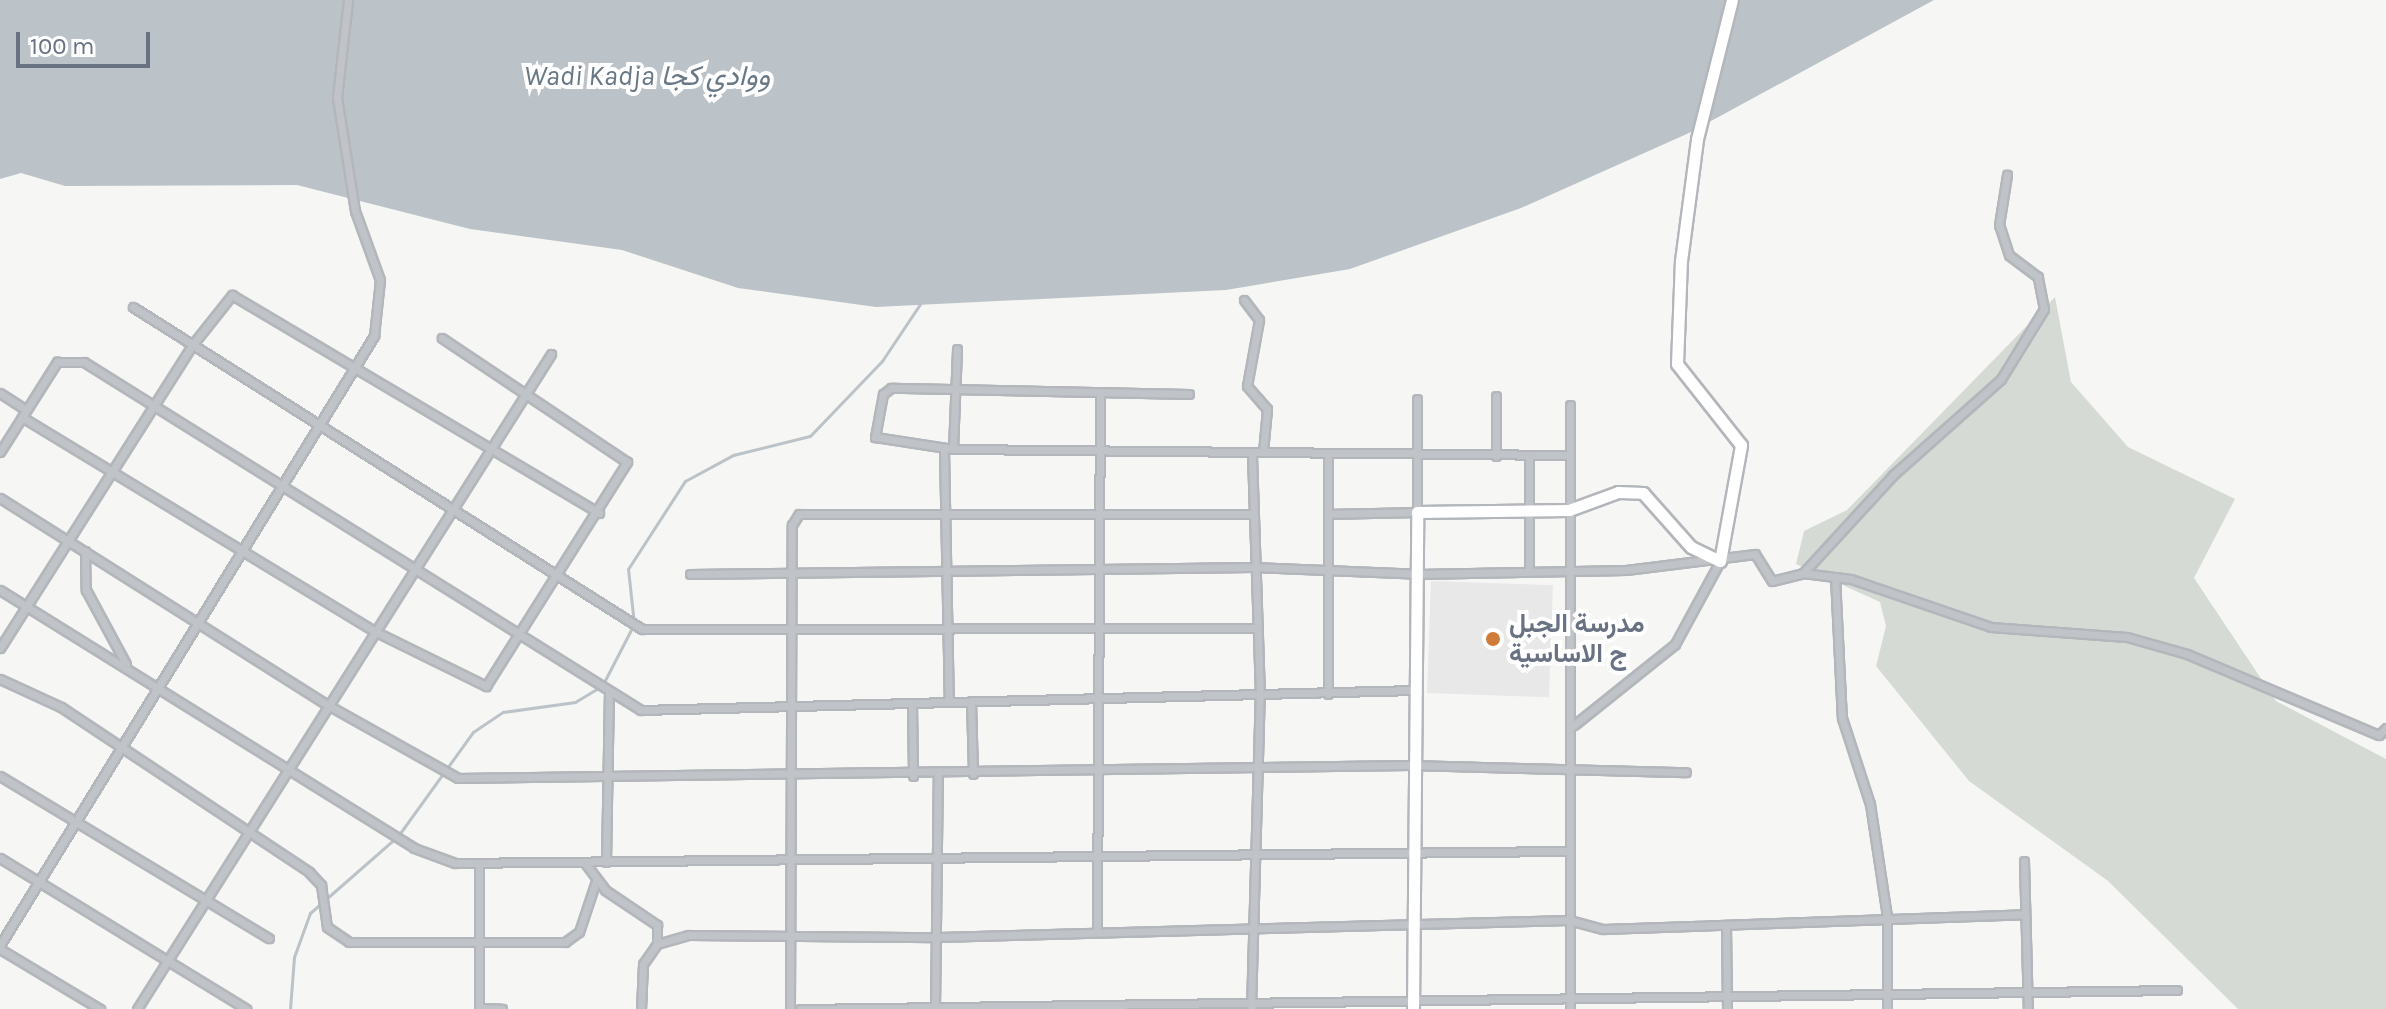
<!DOCTYPE html>
<meta charset="utf-8">
<style>
body{margin:0}
#map{position:relative;width:2386px;height:1009px;overflow:hidden;background:#f6f7f4;font-family:Karla,Vazirmatn,sans-serif}
div>[style]{position:absolute}
[style*='--x']{left:calc(var(--x)*1px);top:calc(var(--y)*1px);width:calc(var(--w)*1px);rotate:calc(var(--a)*1deg)}
.built>*{inset:0;background:#e7e8e7;transform-origin:0 0}
.green>*{inset:0;background:#d5dbd4}
.water>*{inset:0;background:#bbc2c8}
.stream>*{height:3px;margin:-1.5px;padding:0 1.5px;transform-origin:1.5px;border-radius:1.5px;background:#bbc2c8}
.roads{filter:drop-shadow(2px 0 #b3b6bb) drop-shadow(-2px 0 #b3b6bb) drop-shadow(0 2px #b3b6bb) drop-shadow(0 -2px #b3b6bb)}
.minor>*{height:7px;margin:-3.5px;padding:0 3.5px;transform-origin:3.5px;border-radius:3.5px;background:#c0c3c7}
.secondary>*{height:11px;margin:-5.5px;padding:0 5.5px;transform-origin:5.5px;border-radius:5.5px;background:#fff}
.dots>*{width:22px;height:22px;translate:-50% -50%;box-sizing:border-box;border:4px solid #fff;border-radius:50%}
span{translate:-50% -50%;white-space:nowrap;text-align:center;line-height:1.15;-webkit-text-stroke:8px #fff;paint-order:stroke}
.poi-label{font-size:26px;color:#697282;font-weight:700}
.left{translate:0 -50%;text-align:left}
.water-label{font-size:28px;color:#697885;font-style:italic}
.scale{position:absolute;left:16px;top:32px;width:134px;height:36px;box-sizing:border-box;border:4px solid #697282;border-top:0;padding-left:10px;font-size:24px;line-height:28px;white-space:nowrap;color:#697282;-webkit-text-stroke:6px #fff;paint-order:stroke}
</style>
<div id="map">
<div class="built">
<div style="left:1431px;top:581px;width:122px;height:112px;rotate:2deg"></div>
</div>
<div class="green">
<div style="clip-path:polygon(2055px 297px,2071px 382px,2128px 447px,2235px 499px,2194px 578px,2276px 701px,2386px 759px,2386px 1009px,2238px 1009px,2108px 881px,1969px 781px,1876px 666px,1886px 626px,1880px 602px,1796px 564px,1804px 531px,1847px 510px)"></div>
</div>
<div class="water">
<div style="clip-path:polygon(0 0,1934px 0,1689px 133px,1521px 208px,1350px 269px,1226px 290px,876px 307px,738px 288px,622px 250px,470px 229px,297px 185px,65px 186px,21px 173px,0 179px)"></div>
</div>
<div class="stream">
<div style="--x:290;--y:1009;--w:52;--a:-85.6"></div>
<div style="--x:294;--y:957;--w:47;--a:-70"></div>
<div style="--x:310;--y:913;--w:117;--a:-41.2"></div>
<div style="--x:398;--y:836;--w:128;--a:-54.2"></div>
<div style="--x:473;--y:732;--w:36;--a:-34"></div>
<div style="--x:503;--y:712;--w:73;--a:-7.9"></div>
<div style="--x:575;--y:702;--w:31;--a:-31"></div>
<div style="--x:602;--y:686;--w:70;--a:-62.7"></div>
<div style="--x:634;--y:624;--w:55;--a:-96.2"></div>
<div style="--x:628;--y:569;--w:105;--a:-57.1"></div>
<div style="--x:685;--y:481;--w:55;--a:-28.4"></div>
<div style="--x:733;--y:455;--w:79;--a:-13.9"></div>
<div style="--x:810;--y:436;--w:104;--a:-46.2"></div>
<div style="--x:882;--y:361;--w:69;--a:-56.3"></div>
</div>
<div class="roads">
<div class="minor">
<div style="--x:1244;--y:300;--w:25;--a:53"></div>
<div style="--x:1259;--y:320;--w:67;--a:100.3"></div>
<div style="--x:1247;--y:386;--w:30;--a:49"></div>
<div style="--x:1267;--y:409;--w:43;--a:95.3"></div>
<div style="--x:133;--y:307;--w:602;--a:32.32"></div>
<div style="--x:642;--y:629;--w:613;--a:-0.09"></div>
<div style="--x:0;--y:393;--w:31;--a:33"></div>
<div style="--x:1189;--y:394;--w:298;--a:-178.8"></div>
<div style="--x:891;--y:388;--w:10;--a:143"></div>
<div style="--x:883;--y:394;--w:44;--a:100.5"></div>
<div style="--x:875;--y:437;--w:79;--a:8.7"></div>
<div style="--x:953;--y:449;--w:617;--a:0.56"></div>
<div style="--x:22;--y:417;--w:412;--a:31.3"></div>
<div style="--x:374;--y:631;--w:125;--a:26.2"></div>
<div style="--x:486;--y:686;--w:265;--a:-57.8"></div>
<div style="--x:627;--y:462;--w:223;--a:-146.2"></div>
<div style="--x:944;--y:449;--w:253;--a:88.9"></div>
<div style="--x:953;--y:449;--w:100;--a:-87.7"></div>
<div style="--x:0;--y:452;--w:107;--a:-57.7"></div>
<div style="--x:57;--y:362;--w:27;--a:0"></div>
<div style="--x:84;--y:362;--w:657;--a:32"></div>
<div style="--x:641;--y:710;--w:775;--a:-1.48"></div>
<div style="--x:1328;--y:454;--w:240;--a:90"></div>
<div style="--x:1496;--y:456;--w:60;--a:-90"></div>
<div style="--x:0;--y:498;--w:386;--a:32.3"></div>
<div style="--x:326;--y:704;--w:151;--a:29.3"></div>
<div style="--x:458;--y:778;--w:952;--a:-0.78"></div>
<div style="--x:1410;--y:765;--w:276;--a:1.5"></div>
<div style="--x:1328;--y:514;--w:89;--a:-1.3"></div>
<div style="--x:1417;--y:512;--w:113;--a:-90"></div>
<div style="--x:85;--y:551;--w:39;--a:89"></div>
<div style="--x:86;--y:590;--w:84;--a:61.6"></div>
<div style="--x:1529;--y:572;--w:117;--a:-90"></div>
<div style="--x:1803;--y:573;--w:133;--a:-47.4"></div>
<div style="--x:1893;--y:475;--w:144;--a:-41.6"></div>
<div style="--x:2001;--y:379;--w:82;--a:-58.4"></div>
<div style="--x:2044;--y:309;--w:33;--a:-101"></div>
<div style="--x:2038;--y:277;--w:36;--a:-143"></div>
<div style="--x:2009;--y:255;--w:32;--a:-108"></div>
<div style="--x:1999;--y:225;--w:51;--a:-80.9"></div>
<div style="--x:690;--y:574;--w:563;--a:-0.71"></div>
<div style="--x:1253;--y:567;--w:164;--a:2.4"></div>
<div style="--x:1417;--y:574;--w:209;--a:-1.1"></div>
<div style="--x:1626;--y:570;--w:130;--a:-7.1"></div>
<div style="--x:1755;--y:554;--w:32;--a:58"></div>
<div style="--x:1772;--y:581;--w:32;--a:-14"></div>
<div style="--x:1803;--y:573;--w:48;--a:7.1"></div>
<div style="--x:1851;--y:579;--w:148;--a:18.9"></div>
<div style="--x:1991;--y:627;--w:136;--a:4.2"></div>
<div style="--x:2127;--y:637;--w:62;--a:15.8"></div>
<div style="--x:2187;--y:654;--w:208;--a:22.9"></div>
<div style="--x:2379;--y:735;--w:10;--a:-45"></div>
<div style="--x:1835;--y:577;--w:141;--a:87.2"></div>
<div style="--x:1842;--y:718;--w:90;--a:72"></div>
<div style="--x:1870;--y:804;--w:113;--a:81.4"></div>
<div style="--x:1887;--y:916;--w:93;--a:90"></div>
<div style="--x:0;--y:590;--w:488;--a:31.9"></div>
<div style="--x:414;--y:848;--w:44;--a:20.1"></div>
<div style="--x:455;--y:863;--w:1114;--a:-0.62"></div>
<div style="--x:0;--y:648;--w:360;--a:-57.6"></div>
<div style="--x:193;--y:344;--w:63;--a:-51.5"></div>
<div style="--x:232;--y:295;--w:427;--a:30.7"></div>
<div style="--x:0;--y:679;--w:67;--a:24.7"></div>
<div style="--x:61;--y:707;--w:298;--a:33.6"></div>
<div style="--x:309;--y:872;--w:18;--a:47"></div>
<div style="--x:321;--y:885;--w:42;--a:81.9"></div>
<div style="--x:327;--y:927;--w:27;--a:34"></div>
<div style="--x:349;--y:942;--w:216;--a:0"></div>
<div style="--x:565;--y:942;--w:17;--a:-36"></div>
<div style="--x:579;--y:932;--w:54;--a:-71.6"></div>
<div style="--x:971;--y:701;--w:73;--a:88.4"></div>
<div style="--x:912;--y:703;--w:73;--a:89.2"></div>
<div style="--x:1574;--y:725;--w:129;--a:-38.7"></div>
<div style="--x:1675;--y:644;--w:94;--a:-61.5"></div>
<div style="--x:0;--y:776;--w:314;--a:31.1"></div>
<div style="--x:0;--y:858;--w:289;--a:31.5"></div>
<div style="--x:2024;--y:861;--w:148;--a:88.5"></div>
<div style="--x:606;--y:862;--w:168;--a:-89"></div>
<div style="--x:585;--y:863;--w:34;--a:53"></div>
<div style="--x:605;--y:890;--w:63;--a:33.9"></div>
<div style="--x:657;--y:925;--w:19;--a:90"></div>
<div style="--x:657;--y:944;--w:24;--a:125"></div>
<div style="--x:643;--y:964;--w:45;--a:92.5"></div>
<div style="--x:1726;--y:926;--w:83;--a:89.3"></div>
<div style="--x:1097;--y:927;--w:532;--a:-89.68"></div>
<div style="--x:657;--y:944;--w:33;--a:-16"></div>
<div style="--x:689;--y:935;--w:249;--a:0.5"></div>
<div style="--x:938;--y:937;--w:631;--a:-1.54"></div>
<div style="--x:1569;--y:920;--w:35;--a:15"></div>
<div style="--x:1603;--y:929;--w:422;--a:-2"></div>
<div style="--x:0;--y:945;--w:715;--a:-58.45"></div>
<div style="--x:374;--y:336;--w:56;--a:-83.9"></div>
<div style="--x:380;--y:280;--w:73;--a:-109.9"></div>
<div style="--x:355;--y:211;--w:115;--a:-99"></div>
<div style="--x:337;--y:97;--w:98;--a:-83.5"></div>
<div style="--x:0;--y:949;--w:117;--a:31"></div>
<div style="--x:479;--y:1008;--w:23;--a:2"></div>
<div style="--x:137;--y:1009;--w:775;--a:-57.7"></div>
<div style="--x:479;--y:1009;--w:146;--a:-90"></div>
<div style="--x:790;--y:1009;--w:484;--a:-89.8"></div>
<div style="--x:792;--y:525;--w:13;--a:-58"></div>
<div style="--x:799;--y:514;--w:453;--a:0"></div>
<div style="--x:800;--y:1009;--w:1377;--a:-0.79"></div>
<div style="--x:935;--y:1009;--w:234;--a:-89.3"></div>
<div style="--x:1251;--y:1009;--w:313;--a:-88.4"></div>
<div style="--x:1260;--y:696;--w:244;--a:-91.9"></div>
<div style="--x:1570;--y:1009;--w:604;--a:-90"></div>
</div>
<div class="secondary">
<div style="--x:1413;--y:1009;--w:497;--a:-89.5"></div>
<div style="--x:1417;--y:512;--w:152;--a:-0.8"></div>
<div style="--x:1569;--y:510;--w:52;--a:-20.2"></div>
<div style="--x:1618;--y:492;--w:25;--a:2"></div>
<div style="--x:1643;--y:493;--w:72;--a:48.4"></div>
<div style="--x:1691;--y:547;--w:32;--a:26"></div>
<div style="--x:1720;--y:561;--w:118;--a:-79.7"></div>
<div style="--x:1741;--y:445;--w:103;--a:-128.3"></div>
<div style="--x:1677;--y:364;--w:103;--a:-87.8"></div>
<div style="--x:1681;--y:261;--w:123;--a:-82.5"></div>
<div style="--x:1697;--y:139;--w:143;--a:-75.9"></div>
</div>
</div>
<div class="dots">
<div style="left:1493px;top:639px;background:#d17b39"></div>
</div>
<div class="poi-label">
<span class="left" style="left:1509px;top:639px">مدرسة الجبل<br>ج الاساسية</span>
</div>
<div class="water-label">
<span style="left:647px;top:76px">Wadi Kadja ووادي كجا</span>
</div>
<div class="scale">100 m</div>
</div>
